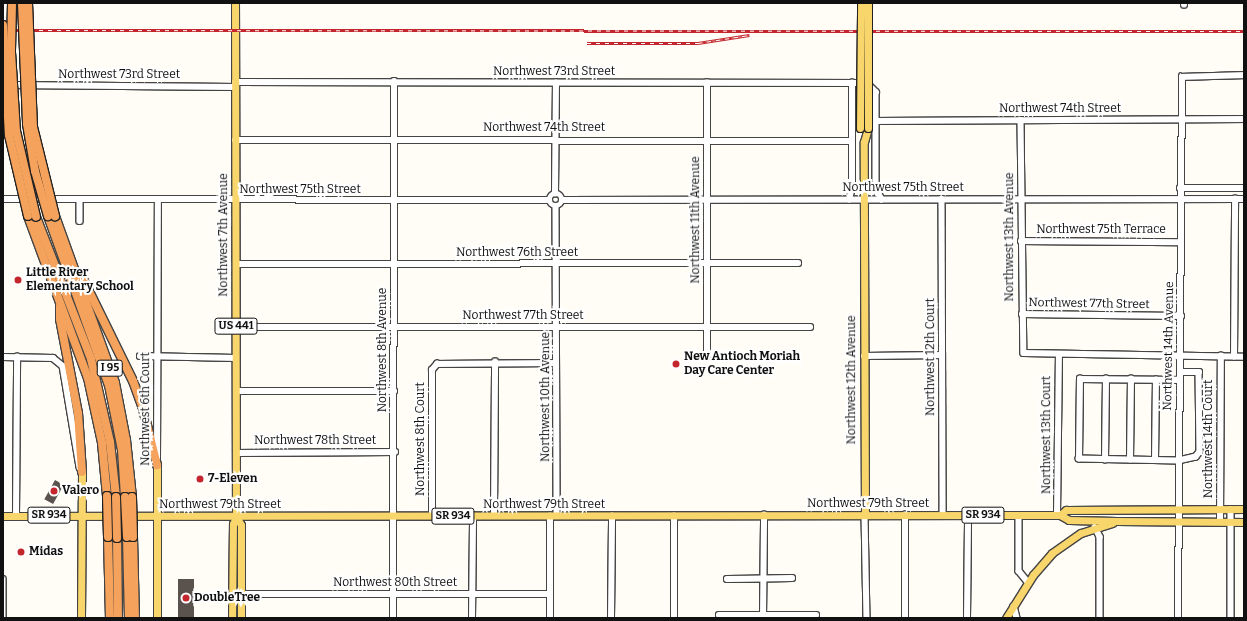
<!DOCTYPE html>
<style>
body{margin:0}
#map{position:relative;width:1247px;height:621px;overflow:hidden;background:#fffdf5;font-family:Bitter,serif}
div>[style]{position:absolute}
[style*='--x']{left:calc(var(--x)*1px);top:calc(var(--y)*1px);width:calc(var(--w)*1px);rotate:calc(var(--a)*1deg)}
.building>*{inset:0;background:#5a524d;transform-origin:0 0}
.roads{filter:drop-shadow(1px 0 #444) drop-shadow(-1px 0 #444) drop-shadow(0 1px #444) drop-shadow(0 -1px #444)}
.minor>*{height:5.5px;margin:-2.75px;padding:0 2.75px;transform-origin:2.75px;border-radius:2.75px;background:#fff}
.minor>.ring{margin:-2.75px;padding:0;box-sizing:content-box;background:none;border:5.5px solid #fff;border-radius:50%}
.major>*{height:7px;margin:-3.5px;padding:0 3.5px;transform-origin:3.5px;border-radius:3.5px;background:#f9d66b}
.highway>*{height:8px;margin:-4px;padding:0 4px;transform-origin:4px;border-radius:4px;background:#f5a25d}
.rail>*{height:3px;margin-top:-1.5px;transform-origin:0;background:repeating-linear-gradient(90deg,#fff 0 4.5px,#c4262e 0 9px);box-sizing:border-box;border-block:1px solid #c4262e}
.bridges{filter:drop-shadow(1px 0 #222) drop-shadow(-1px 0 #222) drop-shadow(0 1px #222) drop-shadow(0 -1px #222)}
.major-bridge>*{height:7px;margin:-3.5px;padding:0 3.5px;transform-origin:3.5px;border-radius:3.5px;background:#f9d66b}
.highway-bridge>*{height:8px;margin:-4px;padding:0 4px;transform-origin:4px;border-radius:4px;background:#f5a25d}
.dots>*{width:11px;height:11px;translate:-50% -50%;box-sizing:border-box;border:2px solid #fff;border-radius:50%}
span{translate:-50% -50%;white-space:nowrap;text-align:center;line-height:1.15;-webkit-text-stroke:4px #fff;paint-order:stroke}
.shield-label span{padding:1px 3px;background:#fff;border:1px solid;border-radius:3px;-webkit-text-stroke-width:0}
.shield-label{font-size:11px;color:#111;font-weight:700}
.street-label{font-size:12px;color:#111}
.poi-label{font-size:12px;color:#111;font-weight:700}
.left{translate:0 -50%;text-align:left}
.frame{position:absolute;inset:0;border:4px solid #111;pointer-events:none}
</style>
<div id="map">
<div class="building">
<div style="left:55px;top:480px;width:10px;height:22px;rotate:29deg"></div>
<div style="left:178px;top:579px;width:16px;height:39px"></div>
</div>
<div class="roads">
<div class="minor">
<div style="--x:1184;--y:5;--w:2;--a:-90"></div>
<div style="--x:235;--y:82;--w:632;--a:0.09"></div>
<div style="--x:867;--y:83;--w:13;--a:45"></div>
<div style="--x:876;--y:92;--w:96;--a:90"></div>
<div style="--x:876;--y:188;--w:13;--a:63"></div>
<div style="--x:9;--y:85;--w:226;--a:0.5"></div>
<div style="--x:1021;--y:120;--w:233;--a:89.3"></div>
<div style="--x:1024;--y:353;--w:220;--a:1"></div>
<div style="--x:877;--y:121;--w:367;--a:-0.3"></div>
<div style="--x:235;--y:140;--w:617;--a:0.09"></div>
<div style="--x:1180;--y:188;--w:64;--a:0"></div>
<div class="ring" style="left:550px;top:194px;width:6.5px;height:6.5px"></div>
<div style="--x:555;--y:194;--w:111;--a:-89.5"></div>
<div style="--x:3;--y:199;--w:546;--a:0.1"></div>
<div style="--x:80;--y:199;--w:22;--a:90"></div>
<div style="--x:942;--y:199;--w:316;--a:89.8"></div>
<div style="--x:562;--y:200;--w:682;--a:-0.08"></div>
<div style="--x:849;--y:200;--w:13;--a:-77"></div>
<div style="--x:852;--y:187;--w:104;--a:-90"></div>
<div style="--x:556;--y:207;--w:309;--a:89.8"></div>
<div style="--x:1021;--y:241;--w:159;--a:0.4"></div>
<div style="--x:236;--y:264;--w:562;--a:-0.1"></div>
<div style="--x:1022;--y:314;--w:159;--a:0.7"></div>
<div style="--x:236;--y:327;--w:574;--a:0"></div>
<div style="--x:140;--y:356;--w:96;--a:1.2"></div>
<div style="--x:707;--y:356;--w:273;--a:-90"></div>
<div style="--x:864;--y:356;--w:78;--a:-0.7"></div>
<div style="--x:3;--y:357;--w:50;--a:1.1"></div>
<div style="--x:53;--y:358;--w:13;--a:39"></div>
<div style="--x:63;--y:366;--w:103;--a:80.5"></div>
<div style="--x:1234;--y:357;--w:158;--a:-89.6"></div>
<div style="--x:1180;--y:372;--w:19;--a:0"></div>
<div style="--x:1199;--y:372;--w:80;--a:89.3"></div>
<div style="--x:1200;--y:452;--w:6;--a:129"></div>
<div style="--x:1196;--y:457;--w:18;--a:167"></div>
<div style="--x:1178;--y:461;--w:99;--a:-178.8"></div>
<div style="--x:1079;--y:459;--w:80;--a:-89.3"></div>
<div style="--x:1080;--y:379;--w:100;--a:0.6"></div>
<div style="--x:236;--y:391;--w:158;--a:0"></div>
<div style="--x:236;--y:453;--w:159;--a:-0.4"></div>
<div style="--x:157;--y:458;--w:258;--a:-89.8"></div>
<div style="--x:1105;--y:460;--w:81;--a:-89.3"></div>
<div style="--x:1130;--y:460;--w:81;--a:-89.3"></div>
<div style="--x:1155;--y:460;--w:80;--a:-89.3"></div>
<div style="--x:1231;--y:509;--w:109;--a:90"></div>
<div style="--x:865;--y:515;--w:103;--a:88.9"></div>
<div style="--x:1019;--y:515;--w:56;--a:90"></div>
<div style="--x:1019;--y:571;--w:14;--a:51"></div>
<div style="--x:1057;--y:515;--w:159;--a:-89.3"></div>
<div style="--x:16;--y:516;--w:159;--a:-89.6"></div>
<div style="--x:432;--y:516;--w:146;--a:-90"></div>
<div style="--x:432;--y:370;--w:8;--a:-50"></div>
<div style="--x:437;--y:364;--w:119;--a:-0.5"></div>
<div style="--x:494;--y:516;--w:154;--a:-89.6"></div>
<div style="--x:1220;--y:522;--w:166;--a:-89.7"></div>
<div style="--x:1095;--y:527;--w:11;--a:63"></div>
<div style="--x:1100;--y:537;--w:81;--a:90"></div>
<div style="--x:3;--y:579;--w:39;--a:90"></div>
<div style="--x:727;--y:579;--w:65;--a:-0.9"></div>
<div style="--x:241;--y:594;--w:309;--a:0"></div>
<div style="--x:1014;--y:606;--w:12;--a:76"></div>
<div style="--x:719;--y:615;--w:97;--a:0"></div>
<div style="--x:393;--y:618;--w:536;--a:-89.89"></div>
<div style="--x:472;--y:618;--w:102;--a:-89.4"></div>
<div style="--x:550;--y:618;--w:102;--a:-90"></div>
<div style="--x:611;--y:618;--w:102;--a:-89.4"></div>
<div style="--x:674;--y:618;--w:102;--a:-90"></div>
<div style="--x:763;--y:618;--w:103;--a:-89.4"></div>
<div style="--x:905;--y:618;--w:103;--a:-90"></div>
<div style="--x:967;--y:618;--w:103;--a:-89.4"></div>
<div style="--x:1178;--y:618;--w:541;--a:-89.58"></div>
<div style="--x:1182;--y:77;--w:62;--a:-1.8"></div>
</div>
<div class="major">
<div style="--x:157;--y:465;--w:153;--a:90"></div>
<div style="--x:865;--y:515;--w:373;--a:-90.2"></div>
<div style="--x:864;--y:142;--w:15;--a:-74"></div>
<div style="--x:1060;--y:515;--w:8;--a:-40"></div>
<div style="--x:1066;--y:510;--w:178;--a:-0.3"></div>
<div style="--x:3;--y:516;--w:1057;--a:-0.05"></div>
<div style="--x:1060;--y:515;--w:10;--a:29"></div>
<div style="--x:1069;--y:520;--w:48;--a:1.2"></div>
<div style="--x:1117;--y:521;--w:127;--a:0.5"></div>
<div style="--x:236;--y:516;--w:10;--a:61"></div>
<div style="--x:241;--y:525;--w:93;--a:90"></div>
<div style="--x:81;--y:618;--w:146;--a:-89.6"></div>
<div style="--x:232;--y:618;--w:94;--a:-89.4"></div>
<div style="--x:233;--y:524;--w:9;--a:-69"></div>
<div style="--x:236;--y:516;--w:513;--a:-90.11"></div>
<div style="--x:1006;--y:618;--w:51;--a:-57.9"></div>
<div style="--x:1033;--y:575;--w:29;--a:-49"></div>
<div style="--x:1052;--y:553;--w:35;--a:-35"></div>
<div style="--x:1081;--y:533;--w:33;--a:-18"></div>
</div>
<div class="highway">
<div style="--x:28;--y:216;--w:173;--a:69.7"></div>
<div style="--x:88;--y:378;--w:66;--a:77.8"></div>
<div style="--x:102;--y:443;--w:53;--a:84.6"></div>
<div style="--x:48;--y:216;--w:180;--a:70.2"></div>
<div style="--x:109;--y:385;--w:66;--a:78.7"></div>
<div style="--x:122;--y:450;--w:47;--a:86.3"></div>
<div style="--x:55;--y:216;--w:177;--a:70.2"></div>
<div style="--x:115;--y:383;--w:58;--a:79.1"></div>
<div style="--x:126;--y:440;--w:57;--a:84"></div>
<div style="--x:36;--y:217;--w:152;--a:68.8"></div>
<div style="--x:91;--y:359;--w:85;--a:77.1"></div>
<div style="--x:110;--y:442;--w:55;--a:83.8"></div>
<div style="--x:83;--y:279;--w:114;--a:63.9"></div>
<div style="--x:133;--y:381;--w:30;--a:70"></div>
<div style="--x:143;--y:409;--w:58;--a:76"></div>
<div style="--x:60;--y:306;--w:13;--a:90"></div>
<div style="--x:60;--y:319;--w:96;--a:79.2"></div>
<div style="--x:78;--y:413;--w:59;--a:86.1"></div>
<div style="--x:108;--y:537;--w:81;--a:88.6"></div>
<div style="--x:127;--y:537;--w:81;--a:88.6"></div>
<div style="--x:133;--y:537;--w:81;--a:88.6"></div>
<div style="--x:117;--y:538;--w:80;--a:89.3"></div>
</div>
</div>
<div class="rail">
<div style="--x:3;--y:30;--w:1241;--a:0.05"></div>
<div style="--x:587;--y:43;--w:111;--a:0"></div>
<div style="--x:698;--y:43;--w:52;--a:-8.9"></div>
</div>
<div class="bridges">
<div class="major-bridge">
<div style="--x:860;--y:128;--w:125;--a:-89.5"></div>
<div style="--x:868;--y:128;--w:125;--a:-90"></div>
</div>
<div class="highway-bridge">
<div style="--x:12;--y:3;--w:49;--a:91.2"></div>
<div style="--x:11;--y:52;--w:79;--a:86.4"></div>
<div style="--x:16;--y:131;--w:88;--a:76.9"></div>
<div style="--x:22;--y:3;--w:121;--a:87.6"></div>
<div style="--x:27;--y:124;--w:48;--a:80.3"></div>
<div style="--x:35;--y:171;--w:47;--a:73.9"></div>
<div style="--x:28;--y:3;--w:124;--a:87.7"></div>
<div style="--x:33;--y:127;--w:92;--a:76.1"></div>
<div style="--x:3;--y:25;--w:110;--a:86.9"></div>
<div style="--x:9;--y:135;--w:83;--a:76.8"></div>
<div style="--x:107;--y:496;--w:41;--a:88.6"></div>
<div style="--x:116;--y:497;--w:41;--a:88.6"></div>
<div style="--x:125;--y:497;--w:40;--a:87.1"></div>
<div style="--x:132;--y:497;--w:40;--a:88.6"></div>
</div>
</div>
<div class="dots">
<div style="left:18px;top:280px;background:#c4262e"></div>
<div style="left:676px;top:364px;background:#c4262e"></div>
<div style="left:200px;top:479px;background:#c4262e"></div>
<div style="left:54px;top:491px;background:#c4262e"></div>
<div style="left:21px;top:552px;background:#c4262e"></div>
<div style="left:186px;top:598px;background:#c4262e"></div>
</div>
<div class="shield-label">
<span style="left:236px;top:326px">US 441</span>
<span style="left:110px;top:368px">I 95</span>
<span style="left:49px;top:515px">SR 934</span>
<span style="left:983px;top:515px">SR 934</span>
<span style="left:453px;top:516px">SR 934</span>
</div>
<div class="street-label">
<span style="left:554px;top:72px">Northwest 73rd Street</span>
<span style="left:119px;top:75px">Northwest 73rd Street</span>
<span style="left:1060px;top:109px">Northwest 74th Street</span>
<span style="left:544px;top:128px">Northwest 74th Street</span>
<span style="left:903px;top:188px">Northwest 75th Street</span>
<span style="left:300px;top:190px">Northwest 75th Street</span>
<span style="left:696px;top:220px;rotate:-90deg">Northwest 11th Avenue</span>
<span style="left:1101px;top:230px">Northwest 75th Terrace</span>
<span style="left:224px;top:235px;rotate:-90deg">Northwest 7th Avenue</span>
<span style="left:1010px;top:237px;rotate:-90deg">Northwest 13th Avenue</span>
<span style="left:517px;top:253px">Northwest 76th Street</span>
<span style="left:1089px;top:304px;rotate:1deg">Northwest 77th Street</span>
<span style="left:523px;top:316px">Northwest 77th Street</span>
<span style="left:1169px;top:346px;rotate:-89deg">Northwest 14th Avenue</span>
<span style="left:383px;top:350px;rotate:-90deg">Northwest 8th Avenue</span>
<span style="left:931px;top:357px;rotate:-90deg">Northwest 12th Court</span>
<span style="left:852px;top:380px;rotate:-90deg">Northwest 12th Avenue</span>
<span style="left:546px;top:397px;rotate:-90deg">Northwest 10th Avenue</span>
<span style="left:146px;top:409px;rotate:-90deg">Northwest 6th Court</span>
<span style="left:1047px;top:435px;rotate:-90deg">Northwest 13th Court</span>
<span style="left:421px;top:439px;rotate:-90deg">Northwest 8th Court</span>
<span style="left:1209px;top:439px;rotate:-90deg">Northwest 14th Court</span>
<span style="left:315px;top:441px">Northwest 78th Street</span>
<span style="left:868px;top:504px">Northwest 79th Street</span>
<span style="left:220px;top:505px">Northwest 79th Street</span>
<span style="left:544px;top:505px">Northwest 79th Street</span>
<span style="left:395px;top:583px">Northwest 80th Street</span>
</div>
<div class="poi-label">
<span class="left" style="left:26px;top:280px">Little River<br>Elementary School</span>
<span class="left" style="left:684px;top:364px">New Antioch Moriah<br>Day Care Center</span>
<span class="left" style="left:208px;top:479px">7-Eleven</span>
<span class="left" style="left:62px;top:491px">Valero</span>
<span class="left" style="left:29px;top:552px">Midas</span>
<span class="left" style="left:194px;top:598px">DoubleTree</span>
</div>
<div class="frame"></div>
</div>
